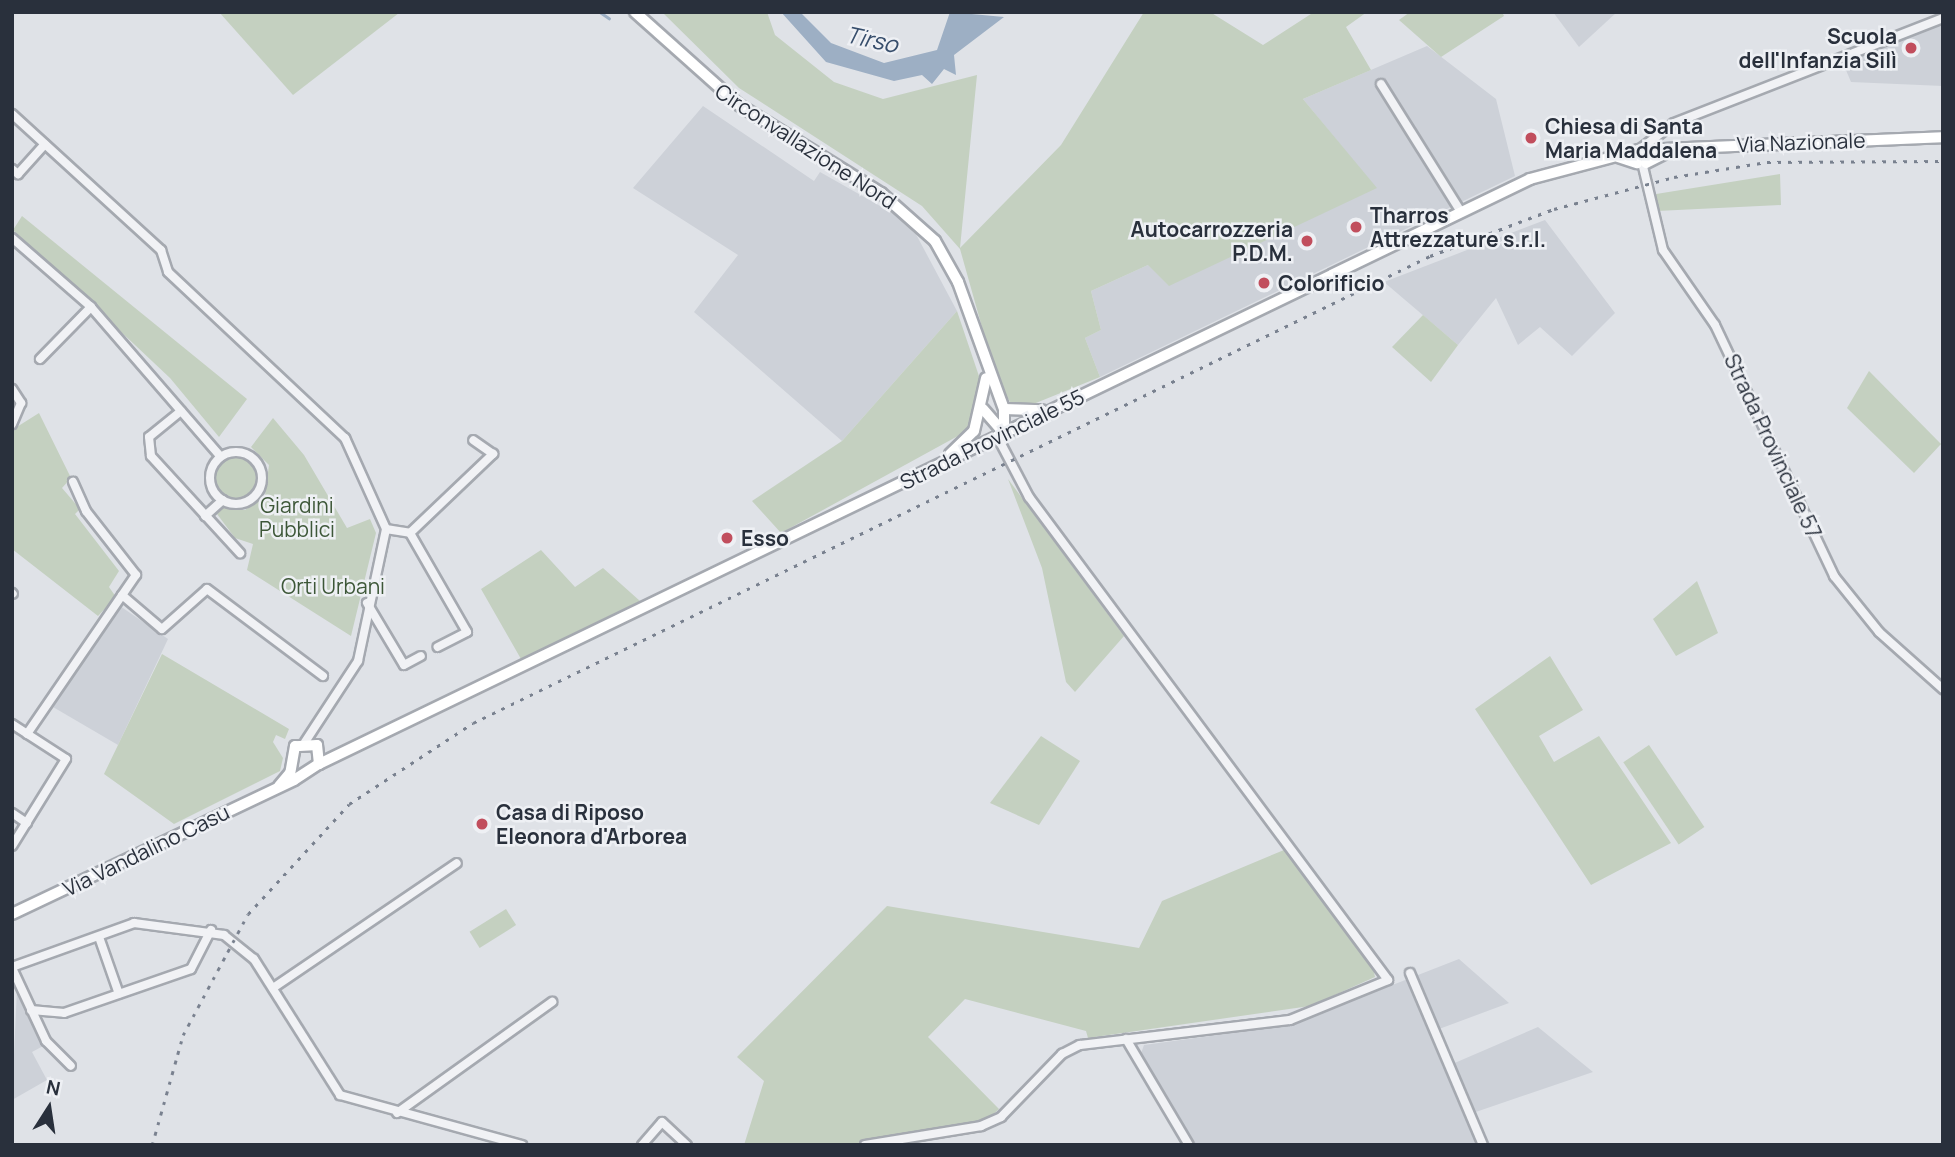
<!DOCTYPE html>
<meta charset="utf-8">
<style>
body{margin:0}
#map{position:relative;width:1955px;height:1157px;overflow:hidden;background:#dfe2e7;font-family:Manrope,sans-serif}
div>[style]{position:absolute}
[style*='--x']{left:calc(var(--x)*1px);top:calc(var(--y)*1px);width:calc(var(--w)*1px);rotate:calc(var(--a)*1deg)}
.built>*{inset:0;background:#cdd1d8}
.green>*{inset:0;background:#c4d0c0;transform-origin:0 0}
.round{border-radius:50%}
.water>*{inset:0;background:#9dafc4}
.stream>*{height:2.5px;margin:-1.25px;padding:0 1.25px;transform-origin:1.25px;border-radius:1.25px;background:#9dafc4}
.roads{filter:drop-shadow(2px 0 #a5a9b0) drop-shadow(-2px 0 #a5a9b0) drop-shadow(0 2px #a5a9b0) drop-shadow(0 -2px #a5a9b0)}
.minor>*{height:8px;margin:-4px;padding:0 4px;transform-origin:4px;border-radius:4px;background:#f1f2f5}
.minor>.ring{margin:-4px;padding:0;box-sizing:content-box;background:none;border:8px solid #f1f2f5;border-radius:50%}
.major>*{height:10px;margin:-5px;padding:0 5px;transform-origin:5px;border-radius:5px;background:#fff}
.rail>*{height:2.5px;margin-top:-1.25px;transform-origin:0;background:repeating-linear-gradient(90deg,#79818f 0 3.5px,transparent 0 10.5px)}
.dots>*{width:19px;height:19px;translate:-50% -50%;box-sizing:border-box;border:4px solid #eef0f4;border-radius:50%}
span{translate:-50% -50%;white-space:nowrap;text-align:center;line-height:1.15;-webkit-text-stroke:5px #eef0f4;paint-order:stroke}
.poi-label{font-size:21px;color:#29303c;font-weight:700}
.right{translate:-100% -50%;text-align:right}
.left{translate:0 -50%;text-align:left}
.street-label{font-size:21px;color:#29303c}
.park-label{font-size:21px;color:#3d5738}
.water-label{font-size:23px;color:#374e6c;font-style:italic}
.frame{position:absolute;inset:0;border:14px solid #29303c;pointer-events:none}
.north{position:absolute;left:14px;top:1073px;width:70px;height:70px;-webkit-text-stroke:5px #eef0f4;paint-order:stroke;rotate:12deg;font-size:19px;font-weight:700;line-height:28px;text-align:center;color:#29303c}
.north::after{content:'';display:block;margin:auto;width:24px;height:32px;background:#29303c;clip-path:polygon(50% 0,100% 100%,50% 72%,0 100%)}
</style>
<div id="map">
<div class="built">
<div style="clip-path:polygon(1553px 12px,1617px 12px,1579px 47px)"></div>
<div style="clip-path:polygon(1942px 22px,1943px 86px,1851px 82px,1843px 63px)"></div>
<div style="clip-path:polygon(1427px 46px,1496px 99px,1515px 176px,1100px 377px,1085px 338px,1101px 330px,1091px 291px,1148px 265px,1376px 188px,1303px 99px)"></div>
<div style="clip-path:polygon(703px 106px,814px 181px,820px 172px,910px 223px,957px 311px,842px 441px,694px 312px,738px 255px,633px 188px)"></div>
<div style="clip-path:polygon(1545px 220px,1615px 313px,1572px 356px,1540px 327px,1518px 345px,1496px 298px,1458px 345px,1384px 282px)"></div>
<div style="clip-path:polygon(120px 606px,168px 639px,118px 745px,53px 707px)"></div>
<div style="clip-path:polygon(1459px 959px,1509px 1003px,1431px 1032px,1443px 1068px,1538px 1027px,1593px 1072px,1467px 1115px,1478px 1145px,1195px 1145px,1139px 1059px,1144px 1045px,1290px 1025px)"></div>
<div style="clip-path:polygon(17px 988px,45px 1045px,32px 1052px,47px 1080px,12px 1100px)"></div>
</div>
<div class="green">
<div style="clip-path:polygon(219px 12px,399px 12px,399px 13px,293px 95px)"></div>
<div style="clip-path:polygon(662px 12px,767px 12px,775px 35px,834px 82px,883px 99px,977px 75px,960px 248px,1061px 145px,1144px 12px,1210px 12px,1263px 45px,1314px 12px,1367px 12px,1346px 27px,1371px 70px,1303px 99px,1377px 188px,1169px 286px,1148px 265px,1091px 291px,1101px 330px,1085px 338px,1100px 377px,1031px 405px,1013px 406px,998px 384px,960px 249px,922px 206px,739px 88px)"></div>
<div style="clip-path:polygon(1410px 12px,1502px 12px,1504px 16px,1441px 57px,1399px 20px)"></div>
<div style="clip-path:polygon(1780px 174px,1781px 205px,1657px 211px,1650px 195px)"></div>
<div style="clip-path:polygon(22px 216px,247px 399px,219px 437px,170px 378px,13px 230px)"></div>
<div style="clip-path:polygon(957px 311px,982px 385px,967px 431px,781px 533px,752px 501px,842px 441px)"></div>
<div style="clip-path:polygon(1423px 315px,1458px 345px,1431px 382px,1392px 347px)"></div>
<div style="clip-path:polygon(1869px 371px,1941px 444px,1914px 473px,1847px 408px)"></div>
<div style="clip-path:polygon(39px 413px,71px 478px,62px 488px,80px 509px,75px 514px,119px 571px,109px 587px,116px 597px,98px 616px,12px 549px,12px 430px)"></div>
<div style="clip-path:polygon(273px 418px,304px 455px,347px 528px,370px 519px,376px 533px,351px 636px,247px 570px,253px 544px,235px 538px,217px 514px,223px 508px,245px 510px,265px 495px,269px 465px,251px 447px)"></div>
<div class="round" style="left:215px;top:457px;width:42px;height:42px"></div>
<div style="clip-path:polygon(1008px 479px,1124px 636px,1075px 692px,1066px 682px,1042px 568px)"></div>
<div style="clip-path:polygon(541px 550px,575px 587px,603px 568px,640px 601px,521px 659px,481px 589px)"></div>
<div style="clip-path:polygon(1697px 581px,1718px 633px,1676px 656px,1653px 619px)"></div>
<div style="clip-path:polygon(162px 654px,289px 729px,285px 739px,276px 735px,273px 742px,283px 758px,280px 771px,174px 824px,104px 774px)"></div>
<div style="clip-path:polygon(1550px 656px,1583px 710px,1539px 736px,1554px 762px,1599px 736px,1671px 843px,1591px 885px,1475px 709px)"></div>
<div style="clip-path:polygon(1041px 736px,1080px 761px,1039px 825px,990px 803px)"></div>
<div style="left:1649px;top:745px;width:99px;height:31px;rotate:56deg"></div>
<div style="clip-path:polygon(1284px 850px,1373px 967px,1375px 977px,1310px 1006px,1088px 1038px,1086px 1031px,965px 999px,928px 1037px,999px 1109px,984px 1123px,846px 1145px,744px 1145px,764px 1081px,737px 1057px,887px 906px,1139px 948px,1162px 901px)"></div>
<div style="left:506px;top:909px;width:19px;height:43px;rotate:58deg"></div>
</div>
<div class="water">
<div style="clip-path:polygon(781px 12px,800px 12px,831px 43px,884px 63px,937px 50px,950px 12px,1004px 17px,954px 55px,956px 75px,944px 69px,932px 84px,922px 75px,894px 81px,826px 62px)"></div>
</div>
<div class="stream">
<div style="--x:600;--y:12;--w:11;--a:34"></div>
</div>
<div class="roads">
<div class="minor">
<div style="--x:1381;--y:84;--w:151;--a:58"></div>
<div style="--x:12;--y:114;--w:202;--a:42.4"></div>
<div style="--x:161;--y:250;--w:23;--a:72"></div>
<div style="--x:168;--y:272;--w:243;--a:43.2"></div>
<div style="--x:345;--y:438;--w:100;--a:65.7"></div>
<div style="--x:1639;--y:150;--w:103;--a:76.5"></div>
<div style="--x:1663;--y:250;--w:91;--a:55.3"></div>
<div style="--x:1715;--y:325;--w:278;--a:64.6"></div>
<div style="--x:1834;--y:576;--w:72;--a:51.2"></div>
<div style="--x:1879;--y:632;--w:86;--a:41.7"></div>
<div style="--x:1639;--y:150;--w:44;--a:-37.6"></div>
<div style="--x:1674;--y:123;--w:289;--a:-21.3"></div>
<div style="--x:12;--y:169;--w:8;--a:40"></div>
<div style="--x:18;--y:174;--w:40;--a:-48"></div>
<div style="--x:12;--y:238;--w:105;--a:41.1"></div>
<div style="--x:91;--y:307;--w:198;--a:49.1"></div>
<div style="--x:40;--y:359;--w:73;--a:-45.6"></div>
<div style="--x:12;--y:389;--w:17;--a:57"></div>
<div style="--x:21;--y:403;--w:23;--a:113"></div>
<div style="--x:181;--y:411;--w:41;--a:140.9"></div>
<div style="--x:149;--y:437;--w:19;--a:84"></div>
<div style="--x:151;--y:456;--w:132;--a:47.5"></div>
<div class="ring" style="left:210px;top:452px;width:44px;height:44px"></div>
<div style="--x:205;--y:516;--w:24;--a:-42"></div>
<div style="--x:386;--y:529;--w:24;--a:9"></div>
<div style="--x:410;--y:533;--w:115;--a:-43.6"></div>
<div style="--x:493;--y:454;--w:24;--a:-145"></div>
<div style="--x:410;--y:533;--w:114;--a:60.1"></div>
<div style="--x:467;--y:632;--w:33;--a:153"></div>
<div style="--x:12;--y:593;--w:1;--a:45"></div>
<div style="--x:122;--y:595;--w:52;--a:40.4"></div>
<div style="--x:162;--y:629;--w:60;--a:-41.6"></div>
<div style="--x:207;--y:589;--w:145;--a:36.9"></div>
<div style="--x:367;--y:603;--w:72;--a:59.2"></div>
<div style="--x:404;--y:665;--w:19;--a:-28"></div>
<div style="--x:12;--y:724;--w:64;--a:32.9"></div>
<div style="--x:66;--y:759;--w:102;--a:121.8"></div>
<div style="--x:27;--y:734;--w:193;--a:-55.6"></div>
<div style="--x:136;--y:575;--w:81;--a:-128"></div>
<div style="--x:86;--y:511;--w:32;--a:-114"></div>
<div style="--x:305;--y:742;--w:97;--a:-56.8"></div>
<div style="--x:358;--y:661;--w:135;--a:-78"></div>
<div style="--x:12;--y:813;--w:18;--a:34"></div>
<div style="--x:99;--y:937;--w:60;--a:70.7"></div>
<div style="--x:12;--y:967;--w:130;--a:-19.8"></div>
<div style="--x:134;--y:923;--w:91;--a:7.6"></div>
<div style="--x:224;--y:935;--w:38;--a:39"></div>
<div style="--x:254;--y:959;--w:161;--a:57.7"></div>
<div style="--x:340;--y:1095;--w:189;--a:15.4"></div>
<div style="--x:12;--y:968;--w:81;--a:65"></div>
<div style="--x:46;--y:1041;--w:35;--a:45"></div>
<div style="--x:1410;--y:973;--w:187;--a:67"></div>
<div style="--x:273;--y:988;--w:222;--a:-34.2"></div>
<div style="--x:31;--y:1010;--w:33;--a:5"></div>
<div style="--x:64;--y:1013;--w:134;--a:-19.1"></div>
<div style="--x:191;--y:969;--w:44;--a:-62.9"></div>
<div style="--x:1126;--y:1039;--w:123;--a:59.3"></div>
<div style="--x:397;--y:1113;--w:191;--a:-35.6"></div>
<div style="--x:642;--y:1145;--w:30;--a:-49"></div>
<div style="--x:662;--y:1122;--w:34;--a:43"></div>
<div style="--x:865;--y:1145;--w:118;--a:-9.3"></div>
<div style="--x:981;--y:1126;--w:22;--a:-24"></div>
<div style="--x:1001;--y:1117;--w:88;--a:-45.9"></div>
<div style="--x:1062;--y:1054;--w:20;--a:-27"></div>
<div style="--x:1080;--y:1045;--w:211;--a:-6.8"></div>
<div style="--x:1290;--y:1020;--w:106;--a:-22.2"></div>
<div style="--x:1388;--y:980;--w:602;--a:-126.62"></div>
<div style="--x:1029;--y:497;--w:69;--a:-117.7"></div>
</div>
<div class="major">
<div style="--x:635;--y:12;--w:140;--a:41.8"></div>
<div style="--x:739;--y:105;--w:167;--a:31.8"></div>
<div style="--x:881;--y:193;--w:72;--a:41.6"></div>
<div style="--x:935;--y:241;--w:47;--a:60.7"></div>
<div style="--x:958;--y:282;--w:135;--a:70.1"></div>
<div style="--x:1004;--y:409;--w:24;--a:90"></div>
<div style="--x:1618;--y:157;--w:20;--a:18"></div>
<div style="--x:1646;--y:163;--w:20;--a:-27"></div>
<div style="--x:983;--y:409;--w:32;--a:49"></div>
<div style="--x:1004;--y:409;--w:38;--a:2"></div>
<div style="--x:950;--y:454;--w:33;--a:-44"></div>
<div style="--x:974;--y:431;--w:54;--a:-77.2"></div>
<div style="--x:319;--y:764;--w:1345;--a:-25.78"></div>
<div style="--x:1530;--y:179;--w:113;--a:-14.9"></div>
<div style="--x:1639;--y:150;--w:304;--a:-2.4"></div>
<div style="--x:12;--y:914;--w:312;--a:-25.4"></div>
<div style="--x:294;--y:780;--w:30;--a:-33"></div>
<div style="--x:319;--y:764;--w:19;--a:-96"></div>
<div style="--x:317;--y:745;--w:22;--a:177"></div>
<div style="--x:295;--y:746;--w:27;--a:100"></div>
<div style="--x:290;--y:773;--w:17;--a:130"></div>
</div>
</div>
<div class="rail">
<div style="--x:152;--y:1145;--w:114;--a:-74.3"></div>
<div style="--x:183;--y:1035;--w:137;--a:-61.8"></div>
<div style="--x:248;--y:914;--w:149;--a:-47.4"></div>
<div style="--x:349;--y:804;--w:148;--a:-33.2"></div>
<div style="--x:473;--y:723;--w:1065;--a:-26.01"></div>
<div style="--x:1430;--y:256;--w:133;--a:-20.8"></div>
<div style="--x:1554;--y:209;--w:124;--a:-14.9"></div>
<div style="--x:1674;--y:177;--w:94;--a:-9.2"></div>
<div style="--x:1767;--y:162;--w:176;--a:-0.3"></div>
</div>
<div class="dots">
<div style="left:1911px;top:48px;background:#c14e5d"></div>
<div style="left:1531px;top:138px;background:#c14e5d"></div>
<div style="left:1356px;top:227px;background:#c14e5d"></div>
<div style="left:1307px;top:241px;background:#c14e5d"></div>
<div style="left:1264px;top:283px;background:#c14e5d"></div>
<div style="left:727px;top:538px;background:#c14e5d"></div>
<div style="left:482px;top:824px;background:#c14e5d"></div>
</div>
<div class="poi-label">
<span class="right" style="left:1897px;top:48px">Scuola<br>dell'Infanzia Silì</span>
<span class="left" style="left:1545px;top:138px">Chiesa di Santa<br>Maria Maddalena</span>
<span class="left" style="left:1370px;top:227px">Tharros<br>Attrezzature s.r.l.</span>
<span class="right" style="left:1293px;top:241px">Autocarrozzeria<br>P.D.M.</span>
<span class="left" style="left:1278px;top:283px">Colorificio</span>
<span class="left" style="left:741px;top:538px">Esso</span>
<span class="left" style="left:496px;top:824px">Casa di Riposo<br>Eleonora d'Arborea</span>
</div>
<div class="street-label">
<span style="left:1801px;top:142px;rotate:-2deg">Via Nazionale</span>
<span style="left:806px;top:146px;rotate:33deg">Circonvallazione Nord</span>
<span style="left:992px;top:439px;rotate:-26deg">Strada Provinciale 55</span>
<span style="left:1773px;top:446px;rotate:65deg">Strada Provinciale 57</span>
<span style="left:146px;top:850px;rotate:-26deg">Via Vandalino Casu</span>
</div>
<div class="park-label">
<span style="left:297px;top:517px">Giardini<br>Pubblici</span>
<span style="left:333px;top:586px">Orti Urbani</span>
</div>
<div class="water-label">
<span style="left:872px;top:39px;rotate:12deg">Tirso</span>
</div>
<div class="frame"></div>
<div class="north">N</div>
</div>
